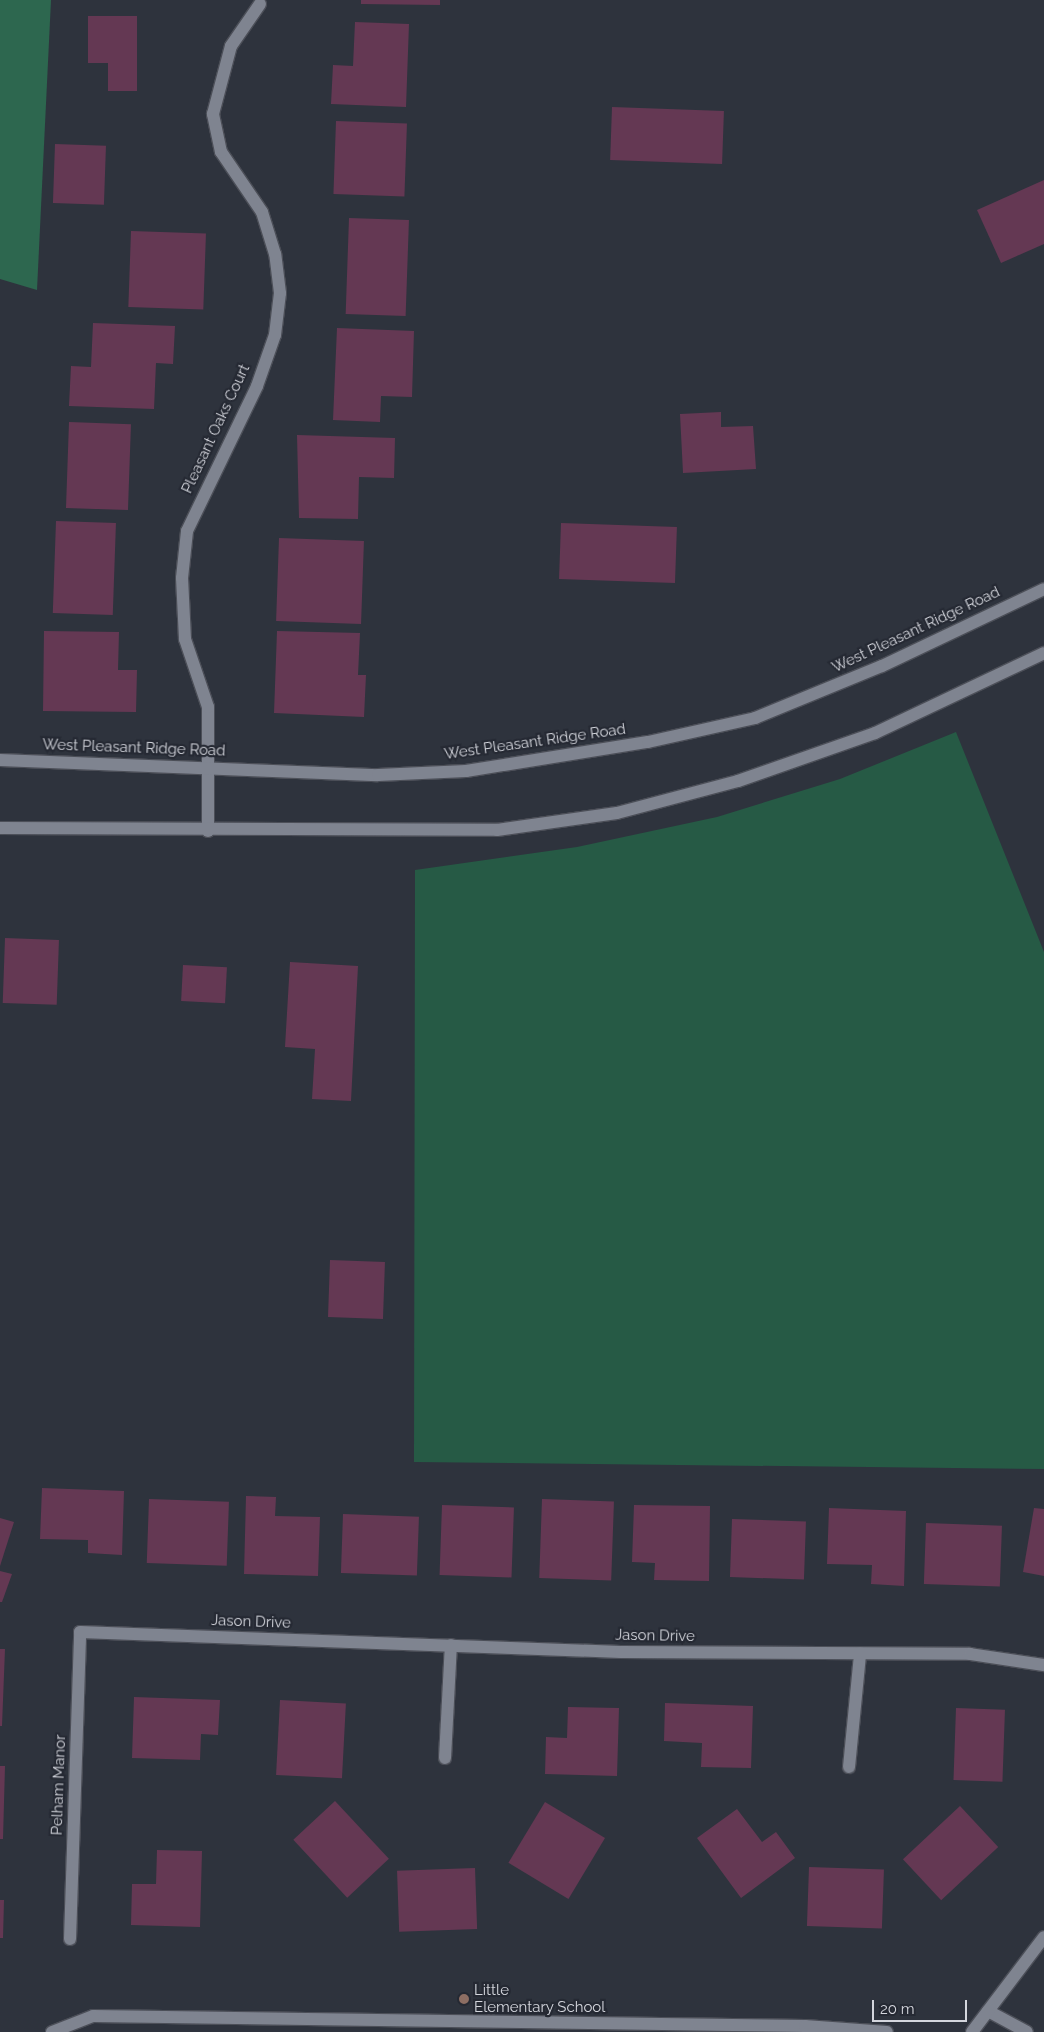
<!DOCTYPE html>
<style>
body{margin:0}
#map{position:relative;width:1044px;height:2032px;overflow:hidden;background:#2e333d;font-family:Raleway,sans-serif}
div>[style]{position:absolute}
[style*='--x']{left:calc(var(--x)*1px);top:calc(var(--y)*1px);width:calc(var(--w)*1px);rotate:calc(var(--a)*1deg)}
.green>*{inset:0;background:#265a45}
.forest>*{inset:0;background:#2d674f}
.building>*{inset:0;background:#643853;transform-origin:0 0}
.roads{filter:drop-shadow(1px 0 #4c4f58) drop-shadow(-1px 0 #4c4f58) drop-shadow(0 1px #4c4f58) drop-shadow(0 -1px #4c4f58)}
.service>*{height:12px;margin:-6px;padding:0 6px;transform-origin:6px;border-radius:6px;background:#7f8490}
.minor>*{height:12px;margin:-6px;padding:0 6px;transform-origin:6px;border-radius:6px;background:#7f8490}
.tertiary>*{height:12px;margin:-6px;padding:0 6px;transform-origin:6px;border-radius:6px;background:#7f8490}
.secondary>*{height:12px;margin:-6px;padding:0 6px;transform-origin:6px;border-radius:6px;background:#7f8490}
.dots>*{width:14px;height:14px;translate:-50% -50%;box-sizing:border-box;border:2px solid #252933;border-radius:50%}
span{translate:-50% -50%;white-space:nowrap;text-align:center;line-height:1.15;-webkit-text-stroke:4.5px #252933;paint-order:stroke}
.street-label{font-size:15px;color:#d4d6dd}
.poi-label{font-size:15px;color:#d4d6dd}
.left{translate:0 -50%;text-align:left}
.scale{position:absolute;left:872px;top:2000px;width:95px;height:22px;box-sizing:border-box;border:2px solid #d4d6dd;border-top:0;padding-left:6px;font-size:15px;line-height:18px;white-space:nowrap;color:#d4d6dd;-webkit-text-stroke:4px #252933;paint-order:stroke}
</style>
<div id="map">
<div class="green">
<div style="clip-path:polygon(956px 732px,1044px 952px,1044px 1469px,414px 1462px,415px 870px,577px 847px,717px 817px,840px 779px)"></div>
</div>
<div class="forest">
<div style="clip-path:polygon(0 0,51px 0,37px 290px,0 279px)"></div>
</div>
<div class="building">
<div style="clip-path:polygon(361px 0,440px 0,440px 5px,361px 4px)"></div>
<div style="clip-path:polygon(88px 16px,137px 16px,137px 91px,108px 91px,108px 63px,88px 63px)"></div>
<div style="clip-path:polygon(355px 22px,409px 24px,406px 107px,331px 104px,333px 65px,353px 66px)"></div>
<div style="left:612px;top:107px;width:112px;height:53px;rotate:2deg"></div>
<div style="left:336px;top:121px;width:71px;height:73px;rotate:2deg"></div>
<div style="left:55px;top:144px;width:51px;height:59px;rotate:2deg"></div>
<div style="clip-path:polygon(1044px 180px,1044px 244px,1001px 263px,977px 210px)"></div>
<div style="left:349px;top:218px;width:60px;height:96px;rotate:2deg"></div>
<div style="left:131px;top:231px;width:75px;height:76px;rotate:2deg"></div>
<div style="clip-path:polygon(93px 323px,175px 326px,173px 364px,156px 363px,154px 409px,69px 406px,71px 366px,91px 367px)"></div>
<div style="clip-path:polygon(337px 328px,414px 331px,412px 397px,381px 396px,380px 422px,333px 420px)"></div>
<div style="clip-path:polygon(721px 412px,721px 427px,753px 426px,756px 469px,683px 473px,680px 414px)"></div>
<div style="left:69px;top:422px;width:62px;height:86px;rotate:2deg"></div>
<div style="clip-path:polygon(297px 435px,395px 438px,394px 478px,359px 477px,358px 519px,299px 518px)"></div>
<div style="left:56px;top:521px;width:60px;height:92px;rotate:2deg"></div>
<div style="left:561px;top:523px;width:116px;height:56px;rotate:2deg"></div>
<div style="left:279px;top:538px;width:85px;height:83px;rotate:2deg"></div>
<div style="clip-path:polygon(44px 631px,119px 632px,118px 670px,137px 670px,136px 712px,43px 711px)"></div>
<div style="clip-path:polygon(277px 631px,360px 633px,358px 675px,366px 675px,364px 717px,274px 713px)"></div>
<div style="left:5px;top:938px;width:54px;height:65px;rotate:2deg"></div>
<div style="clip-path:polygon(290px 962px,358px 966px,351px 1101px,312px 1099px,315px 1049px,285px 1047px)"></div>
<div style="left:183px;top:965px;width:44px;height:36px;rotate:3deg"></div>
<div style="left:330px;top:1260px;width:55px;height:57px;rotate:2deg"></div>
<div style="clip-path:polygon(42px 1488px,124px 1491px,122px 1555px,88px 1553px,88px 1540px,40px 1539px)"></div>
<div style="clip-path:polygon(246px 1496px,276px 1497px,275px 1516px,320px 1517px,318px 1576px,244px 1574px)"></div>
<div style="left:149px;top:1499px;width:80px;height:64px;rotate:2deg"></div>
<div style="left:542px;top:1499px;width:72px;height:79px;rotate:2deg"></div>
<div style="left:442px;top:1505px;width:72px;height:70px;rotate:2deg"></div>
<div style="clip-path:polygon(634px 1505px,710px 1506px,709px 1581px,654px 1580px,655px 1563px,632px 1562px)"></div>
<div style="clip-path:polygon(829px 1508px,906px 1511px,904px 1586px,871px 1584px,872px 1565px,827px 1564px)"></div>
<div style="clip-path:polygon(1034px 1508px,1044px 1509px,1044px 1576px,1023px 1572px)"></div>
<div style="left:343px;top:1514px;width:76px;height:59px;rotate:2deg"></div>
<div style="clip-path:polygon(0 1518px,14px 1522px,0 1566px)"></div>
<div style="left:732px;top:1519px;width:74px;height:58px;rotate:2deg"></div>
<div style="left:926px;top:1523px;width:76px;height:61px;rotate:2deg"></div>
<div style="clip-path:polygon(0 1571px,12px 1574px,2px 1602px,0 1602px)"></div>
<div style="clip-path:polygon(0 1649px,5px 1649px,2px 1726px,0 1726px)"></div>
<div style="clip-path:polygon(134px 1697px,220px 1700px,218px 1735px,201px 1734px,200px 1760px,132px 1758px)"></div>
<div style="left:280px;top:1700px;width:66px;height:75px;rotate:3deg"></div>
<div style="clip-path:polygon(665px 1703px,753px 1706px,751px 1768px,701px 1767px,702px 1743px,664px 1741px)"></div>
<div style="clip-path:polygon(568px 1707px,619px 1708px,617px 1776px,545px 1774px,546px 1737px,567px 1738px)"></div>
<div style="left:956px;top:1708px;width:49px;height:72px;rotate:2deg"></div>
<div style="clip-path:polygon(0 1766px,5px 1766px,3px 1839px,0 1839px)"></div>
<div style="left:335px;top:1801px;width:79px;height:57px;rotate:47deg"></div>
<div style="left:545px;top:1802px;width:70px;height:71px;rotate:31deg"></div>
<div style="left:960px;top:1806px;width:56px;height:78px;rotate:47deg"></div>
<div style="clip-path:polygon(737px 1809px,762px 1842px,776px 1832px,795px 1858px,741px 1898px,697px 1838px)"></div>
<div style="clip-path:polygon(157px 1850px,202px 1851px,200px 1927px,131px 1925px,132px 1884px,156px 1884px)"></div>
<div style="left:809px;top:1867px;width:75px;height:59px;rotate:2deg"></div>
<div style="left:475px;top:1868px;width:61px;height:78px;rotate:88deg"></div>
<div style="clip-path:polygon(0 1900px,4px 1900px,3px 1938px,0 1938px)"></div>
</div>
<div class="roads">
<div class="service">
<div style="--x:988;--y:2011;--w:44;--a:28.3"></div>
<div style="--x:52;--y:2032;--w:44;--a:-21.3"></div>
<div style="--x:93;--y:2016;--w:712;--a:0.8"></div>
<div style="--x:805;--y:2026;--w:82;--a:4.2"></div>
</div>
<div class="minor">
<div style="--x:208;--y:831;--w:124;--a:-90"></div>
<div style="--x:208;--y:707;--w:72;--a:-108.7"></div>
<div style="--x:185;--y:639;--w:61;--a:-92.8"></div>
<div style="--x:182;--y:578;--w:47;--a:-83.9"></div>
<div style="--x:187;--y:531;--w:161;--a:-64.2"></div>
<div style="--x:257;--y:386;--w:54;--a:-70.6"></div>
<div style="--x:275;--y:335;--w:42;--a:-83.2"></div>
<div style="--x:280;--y:293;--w:39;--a:-97"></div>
<div style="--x:275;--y:254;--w:44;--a:-107.2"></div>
<div style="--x:262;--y:212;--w:73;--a:-124.3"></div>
<div style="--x:221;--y:152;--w:39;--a:-102"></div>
<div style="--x:213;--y:114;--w:70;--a:-75.2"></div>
<div style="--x:231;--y:46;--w:51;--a:-55.4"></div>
<div style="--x:445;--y:1758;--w:113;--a:-87"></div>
<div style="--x:849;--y:1767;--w:114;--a:-84.4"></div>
<div style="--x:70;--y:1939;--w:307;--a:-88.1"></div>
<div style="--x:80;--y:1632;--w:541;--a:2.12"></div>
<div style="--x:621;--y:1652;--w:349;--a:0.3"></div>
<div style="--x:970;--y:1654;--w:75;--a:8.5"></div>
</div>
<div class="tertiary">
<div style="--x:972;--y:2032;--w:119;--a:-52.8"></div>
</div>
<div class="secondary">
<div style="--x:0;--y:760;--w:378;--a:2.3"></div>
<div style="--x:378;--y:775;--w:88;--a:-2.6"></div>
<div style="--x:466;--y:771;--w:184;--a:-9.1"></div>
<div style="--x:648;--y:742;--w:110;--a:-12.6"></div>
<div style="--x:755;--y:718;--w:137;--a:-22.3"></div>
<div style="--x:882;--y:666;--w:179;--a:-25.4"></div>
<div style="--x:0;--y:828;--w:497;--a:0.2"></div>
<div style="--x:497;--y:830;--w:121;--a:-8.1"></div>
<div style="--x:617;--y:813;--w:125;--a:-14.8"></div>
<div style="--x:738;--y:781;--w:145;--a:-19.3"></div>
<div style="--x:875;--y:733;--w:187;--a:-25.3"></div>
</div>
</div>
<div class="dots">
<div style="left:464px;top:1999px;background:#8d6e63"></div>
</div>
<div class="street-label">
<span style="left:216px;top:429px;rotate:-65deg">Pleasant Oaks Court</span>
<span style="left:916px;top:630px;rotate:-25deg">West Pleasant Ridge Road</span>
<span style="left:535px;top:742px;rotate:-8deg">West Pleasant Ridge Road</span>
<span style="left:134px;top:748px;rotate:2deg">West Pleasant Ridge Road</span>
<span style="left:251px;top:1622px;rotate:2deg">Jason Drive</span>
<span style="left:655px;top:1636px;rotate:1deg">Jason Drive</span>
<span style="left:59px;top:1785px;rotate:-88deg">Pelham Manor</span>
</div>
<div class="poi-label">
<span class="left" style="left:474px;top:1999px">Little<br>Elementary School</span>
</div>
<div class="scale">20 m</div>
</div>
